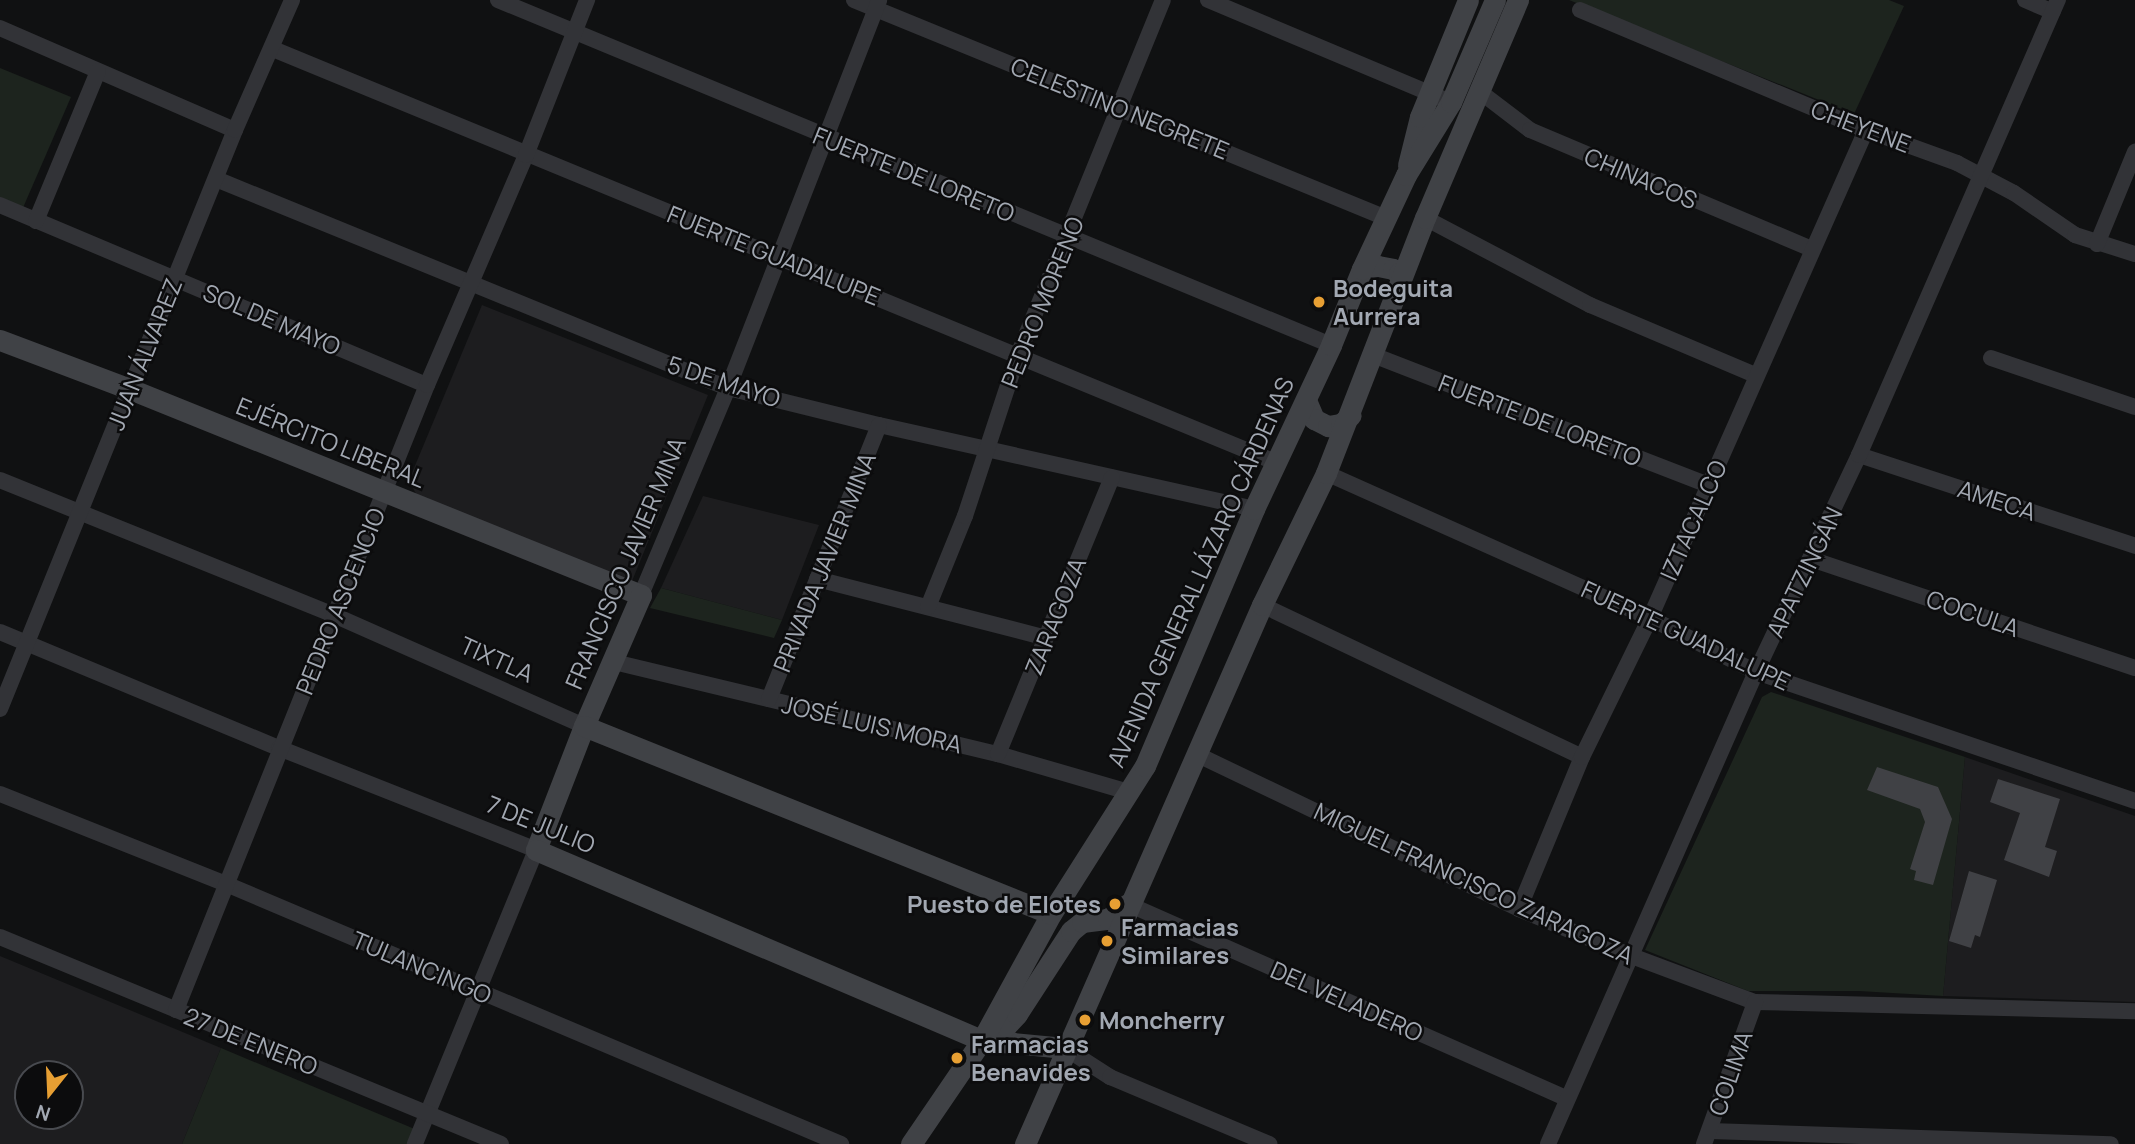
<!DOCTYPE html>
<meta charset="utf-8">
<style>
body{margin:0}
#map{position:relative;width:2135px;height:1144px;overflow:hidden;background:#101112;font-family:Manrope,sans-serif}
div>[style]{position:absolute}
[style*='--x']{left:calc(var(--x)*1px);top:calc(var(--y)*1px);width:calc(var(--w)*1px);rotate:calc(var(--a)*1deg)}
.built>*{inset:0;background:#1d1d1f}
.green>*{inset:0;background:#1d241e}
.building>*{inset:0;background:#404145}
.street>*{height:16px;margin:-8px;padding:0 8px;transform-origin:8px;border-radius:8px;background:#323337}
.secondary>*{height:21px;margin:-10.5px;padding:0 10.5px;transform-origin:10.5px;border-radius:10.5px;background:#404246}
.dots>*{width:19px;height:19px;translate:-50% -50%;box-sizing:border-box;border:4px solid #0c0c0d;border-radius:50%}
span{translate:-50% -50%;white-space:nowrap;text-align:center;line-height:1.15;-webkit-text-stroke:5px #0c0c0d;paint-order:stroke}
.street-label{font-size:24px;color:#a2a8b2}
.poi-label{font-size:24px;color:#a2a8b2;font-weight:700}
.left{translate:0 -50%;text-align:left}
.right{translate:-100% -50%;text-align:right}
.north{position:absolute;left:14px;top:1060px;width:70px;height:70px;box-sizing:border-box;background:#0c0c0d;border:2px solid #484a4f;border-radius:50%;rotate:198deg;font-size:19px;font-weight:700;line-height:28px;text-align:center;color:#a2a8b2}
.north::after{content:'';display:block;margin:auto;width:24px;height:32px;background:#e79f33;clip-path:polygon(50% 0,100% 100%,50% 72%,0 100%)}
</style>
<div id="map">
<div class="built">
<div style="clip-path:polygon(482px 305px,708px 395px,630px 586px,420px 502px,409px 480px)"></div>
<div style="clip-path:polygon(703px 496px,819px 525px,782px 620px,661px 588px)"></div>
<div style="clip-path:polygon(1965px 757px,2135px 816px,2135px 1002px,1943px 996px)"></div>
<div style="clip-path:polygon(evenodd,0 956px,221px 1048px,182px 1144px,0 1144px,0 956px,28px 1074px,70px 1074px,70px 1116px,28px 1116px,28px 1074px)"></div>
</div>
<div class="green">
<div style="clip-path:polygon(1569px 0,1889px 0,1904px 6px,1854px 114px)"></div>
<div style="clip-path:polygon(0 68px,71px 97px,22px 210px,0 201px)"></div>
<div style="clip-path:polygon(661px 588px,782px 620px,774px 638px,650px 608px)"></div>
<div style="clip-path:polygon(1771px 692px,1965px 757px,1943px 996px,1859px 991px,1748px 991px,1645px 950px,1762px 697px)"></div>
<div style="clip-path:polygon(221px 1048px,417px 1130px,411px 1144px,182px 1144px)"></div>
</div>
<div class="building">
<div style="clip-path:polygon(1877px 767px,1938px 787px,1952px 819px,1933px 885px,1914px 880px,1916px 871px,1910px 869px,1925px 822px,1920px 809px,1867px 790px)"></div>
<div style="clip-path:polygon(1998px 779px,2060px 799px,2045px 847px,2057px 851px,2049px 877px,2004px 860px,2020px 813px,1990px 802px)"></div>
<div style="clip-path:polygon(1969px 871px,1997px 880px,1980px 937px,1975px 935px,1971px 948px,1949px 941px)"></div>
</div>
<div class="street">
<div style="--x:498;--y:0;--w:902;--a:22.5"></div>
<div style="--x:854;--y:0;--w:575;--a:22.28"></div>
<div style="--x:1208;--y:0;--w:264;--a:22.8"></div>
<div style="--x:2025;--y:0;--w:30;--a:23"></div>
<div style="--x:1580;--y:10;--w:310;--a:22.8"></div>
<div style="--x:1866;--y:130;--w:97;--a:19.9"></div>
<div style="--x:1957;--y:163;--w:64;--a:27.8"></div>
<div style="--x:2014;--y:193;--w:74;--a:34.5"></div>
<div style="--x:2075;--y:235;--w:63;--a:17.6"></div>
<div style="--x:0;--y:28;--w:256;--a:23.5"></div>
<div style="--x:273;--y:49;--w:1084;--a:22.4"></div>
<div style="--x:1479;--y:91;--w:64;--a:37.4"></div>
<div style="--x:1530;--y:130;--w:306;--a:22.9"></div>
<div style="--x:216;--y:179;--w:553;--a:22.21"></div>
<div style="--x:728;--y:388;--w:155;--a:13.8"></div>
<div style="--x:879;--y:425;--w:384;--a:12.6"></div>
<div style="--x:0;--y:205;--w:463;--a:22.9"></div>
<div style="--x:1425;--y:218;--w:187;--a:27.8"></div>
<div style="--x:1590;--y:305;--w:181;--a:23"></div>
<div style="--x:36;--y:221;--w:162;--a:-67.5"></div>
<div style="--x:2097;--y:244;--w:100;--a:-67.6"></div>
<div style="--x:1373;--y:355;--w:359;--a:21.2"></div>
<div style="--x:1991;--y:358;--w:152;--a:18.8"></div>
<div style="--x:1859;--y:455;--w:291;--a:18.2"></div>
<div style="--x:1326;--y:473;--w:355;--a:24.1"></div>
<div style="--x:1650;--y:618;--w:119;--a:27"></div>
<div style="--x:1756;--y:672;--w:400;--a:18.8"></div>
<div style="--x:0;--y:480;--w:362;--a:22"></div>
<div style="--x:336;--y:616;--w:271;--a:23.9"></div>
<div style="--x:1811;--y:559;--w:342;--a:18.6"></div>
<div style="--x:817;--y:579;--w:236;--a:14.4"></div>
<div style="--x:641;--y:595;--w:225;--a:-67.2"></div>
<div style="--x:728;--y:388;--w:416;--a:-68.7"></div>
<div style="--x:1262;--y:605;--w:354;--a:25.4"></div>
<div style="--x:928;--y:607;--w:98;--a:-67.9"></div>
<div style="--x:965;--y:516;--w:169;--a:-71.8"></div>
<div style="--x:1018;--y:355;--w:383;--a:-67.8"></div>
<div style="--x:0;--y:632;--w:302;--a:22.6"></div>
<div style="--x:279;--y:748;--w:277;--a:21.6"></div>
<div style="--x:536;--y:850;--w:318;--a:112.4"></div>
<div style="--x:614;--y:662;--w:395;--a:13.5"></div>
<div style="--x:998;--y:754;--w:136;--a:16.2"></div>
<div style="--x:769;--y:699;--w:295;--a:-68.1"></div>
<div style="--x:0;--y:709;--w:625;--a:-67.91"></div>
<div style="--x:235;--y:130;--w:142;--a:-66.3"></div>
<div style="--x:998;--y:754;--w:299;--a:-67.6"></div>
<div style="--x:1196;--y:754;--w:358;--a:25.6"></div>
<div style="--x:1519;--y:909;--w:119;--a:22.7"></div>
<div style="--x:1629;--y:955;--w:134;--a:20.5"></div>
<div style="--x:1755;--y:1002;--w:380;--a:1.4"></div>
<div style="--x:0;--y:794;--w:243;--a:21.7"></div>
<div style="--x:226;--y:884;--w:668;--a:22.92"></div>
<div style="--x:1128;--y:904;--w:479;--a:23.9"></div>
<div style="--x:1519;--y:909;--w:165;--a:-67.5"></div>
<div style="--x:1582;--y:757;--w:155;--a:-63.9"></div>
<div style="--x:1650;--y:618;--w:534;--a:-66.12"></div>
<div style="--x:0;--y:937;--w:542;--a:22.45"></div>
<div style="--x:176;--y:1010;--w:674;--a:-68.12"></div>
<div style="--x:427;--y:385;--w:250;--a:-66.7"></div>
<div style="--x:526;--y:155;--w:167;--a:-68.5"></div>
<div style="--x:1065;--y:1048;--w:54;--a:32.8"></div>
<div style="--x:1110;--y:1077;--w:173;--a:22.8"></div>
<div style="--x:1710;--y:1131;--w:401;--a:1.9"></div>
<div style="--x:1548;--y:1144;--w:516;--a:-66.22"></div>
<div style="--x:1756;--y:672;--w:240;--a:-64.6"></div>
<div style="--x:1859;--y:455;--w:497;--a:-66.4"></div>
<div style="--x:1704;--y:1144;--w:151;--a:-70.2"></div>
</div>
<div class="secondary">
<div style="--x:1408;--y:165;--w:49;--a:-76"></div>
<div style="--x:1420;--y:117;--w:126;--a:-67.7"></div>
<div style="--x:1362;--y:269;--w:16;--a:-11"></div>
<div style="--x:1378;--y:266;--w:15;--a:11"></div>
<div style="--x:1393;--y:269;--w:7;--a:34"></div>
<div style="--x:1399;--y:273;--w:11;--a:80"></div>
<div style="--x:0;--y:340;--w:139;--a:20.7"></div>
<div style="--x:130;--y:389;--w:551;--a:21.96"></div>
<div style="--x:641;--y:595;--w:143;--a:113.5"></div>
<div style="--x:584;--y:726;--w:133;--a:111.2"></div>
<div style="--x:536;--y:850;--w:485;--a:23.1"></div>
<div style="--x:982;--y:1040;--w:83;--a:5.5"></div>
<div style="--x:1306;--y:400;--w:21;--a:67"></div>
<div style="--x:1314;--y:419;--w:16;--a:27"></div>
<div style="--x:1328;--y:426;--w:13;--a:-9"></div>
<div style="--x:1341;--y:424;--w:13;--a:-42"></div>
<div style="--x:584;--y:726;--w:503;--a:21.93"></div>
<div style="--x:983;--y:1040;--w:27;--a:-31"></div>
<div style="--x:1006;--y:1026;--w:16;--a:-47"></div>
<div style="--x:1017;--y:1014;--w:99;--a:-57"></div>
<div style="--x:1071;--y:931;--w:14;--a:-39"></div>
<div style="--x:1082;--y:922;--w:26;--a:-7"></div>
<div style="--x:1108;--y:919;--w:25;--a:-37"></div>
<div style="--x:911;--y:1144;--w:126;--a:-55.7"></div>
<div style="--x:982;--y:1040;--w:144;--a:-61.3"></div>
<div style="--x:1051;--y:914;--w:175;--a:-57.6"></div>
<div style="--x:1145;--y:766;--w:279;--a:-67"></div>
<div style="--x:1254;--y:509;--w:181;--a:-64.8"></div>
<div style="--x:1331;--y:345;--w:82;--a:-67.8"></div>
<div style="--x:1362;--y:269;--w:104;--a:-64.9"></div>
<div style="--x:1406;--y:175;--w:86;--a:-58.3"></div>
<div style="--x:1451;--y:102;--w:111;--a:-66.7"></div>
<div style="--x:1025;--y:1144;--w:589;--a:-66.26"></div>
<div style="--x:1262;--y:605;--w:147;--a:-64.1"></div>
<div style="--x:1326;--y:473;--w:274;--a:-68.8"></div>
<div style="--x:1425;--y:218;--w:237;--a:-66.9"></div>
</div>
<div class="dots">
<div style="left:1319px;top:302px;background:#e79f33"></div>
<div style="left:1115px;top:904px;background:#e79f33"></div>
<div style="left:1107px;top:941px;background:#e79f33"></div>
<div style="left:1085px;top:1020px;background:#e79f33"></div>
<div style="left:957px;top:1058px;background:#e79f33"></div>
</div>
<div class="street-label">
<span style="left:1120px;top:108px;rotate:22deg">CELESTINO NEGRETE</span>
<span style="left:1861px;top:126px;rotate:21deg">CHEYENE</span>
<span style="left:914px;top:174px;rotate:22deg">FUERTE DE LORETO</span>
<span style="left:1641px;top:178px;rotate:23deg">CHINACOS</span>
<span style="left:774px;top:255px;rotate:22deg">FUERTE GUADALUPE</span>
<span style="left:1042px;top:302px;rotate:-68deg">PEDRO MORENO</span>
<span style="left:272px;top:319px;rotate:23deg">SOL DE MAYO</span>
<span style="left:144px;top:354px;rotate:-68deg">JUAN ÁLVAREZ</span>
<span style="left:724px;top:381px;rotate:18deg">5 DE MAYO</span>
<span style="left:1540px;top:420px;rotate:21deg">FUERTE DE LORETO</span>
<span style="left:331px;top:442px;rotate:22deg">EJÉRCITO LIBERAL</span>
<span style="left:1997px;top:500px;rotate:18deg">AMECA</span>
<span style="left:1693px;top:520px;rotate:-66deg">IZTACALCO</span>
<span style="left:824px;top:562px;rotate:-68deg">PRIVADA JAVIER MINA</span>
<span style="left:625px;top:563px;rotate:-67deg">FRANCISCO JAVIER MINA</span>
<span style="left:1200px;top:572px;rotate:-66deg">AVENIDA GENERAL LÁZARO CÁRDENAS</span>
<span style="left:1804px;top:572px;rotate:-64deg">APATZINGÁN</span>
<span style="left:340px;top:601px;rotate:-68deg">PEDRO ASCENCIO</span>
<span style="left:1973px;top:613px;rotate:19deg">COCULA</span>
<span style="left:1055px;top:616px;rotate:-68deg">ZARAGOZA</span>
<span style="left:1686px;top:635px;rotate:25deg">FUERTE GUADALUPE</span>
<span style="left:497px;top:659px;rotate:24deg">TIXTLA</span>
<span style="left:872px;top:724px;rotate:13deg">JOSÉ LUIS MORA</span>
<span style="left:541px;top:824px;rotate:22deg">7 DE JULIO</span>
<span style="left:1474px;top:883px;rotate:25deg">MIGUEL FRANCISCO ZARAGOZA</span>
<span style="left:422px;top:967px;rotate:23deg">TULANCINGO</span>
<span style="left:1347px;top:1001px;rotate:24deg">DEL VELADERO</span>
<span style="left:251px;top:1041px;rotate:22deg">27 DE ENERO</span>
<span style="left:1730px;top:1073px;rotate:-71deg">COLIMA</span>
</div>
<div class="poi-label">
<span class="left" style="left:1333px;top:302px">Bodeguita<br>Aurrera</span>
<span class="right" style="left:1101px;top:904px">Puesto de Elotes</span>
<span class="left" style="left:1121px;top:941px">Farmacias<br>Similares</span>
<span class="left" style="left:1099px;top:1020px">Moncherry</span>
<span class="left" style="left:971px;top:1058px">Farmacias<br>Benavides</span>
</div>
<div class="north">N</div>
</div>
